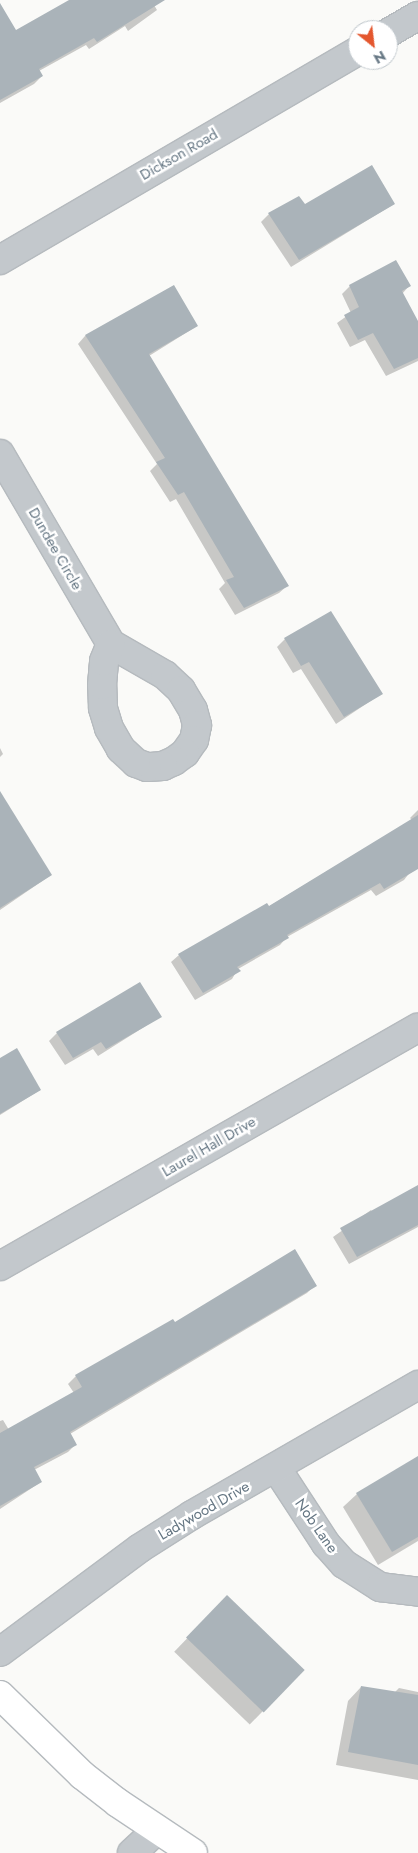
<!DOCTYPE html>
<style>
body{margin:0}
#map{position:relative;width:418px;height:1853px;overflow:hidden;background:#fafaf8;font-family:Jost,sans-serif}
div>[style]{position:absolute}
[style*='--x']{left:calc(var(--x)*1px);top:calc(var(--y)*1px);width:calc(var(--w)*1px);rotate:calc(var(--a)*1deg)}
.shadow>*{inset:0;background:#0003;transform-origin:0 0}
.building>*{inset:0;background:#aab3b9;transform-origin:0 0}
.roads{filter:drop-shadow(1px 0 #b5babe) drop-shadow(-1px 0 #b5babe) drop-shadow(0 1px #b5babe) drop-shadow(0 -1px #b5babe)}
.minor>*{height:28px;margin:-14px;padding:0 14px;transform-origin:14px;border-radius:14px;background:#c3c8cc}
.major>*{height:28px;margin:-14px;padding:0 14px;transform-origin:14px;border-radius:14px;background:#fff}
span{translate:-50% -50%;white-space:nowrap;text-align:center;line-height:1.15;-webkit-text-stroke:5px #fff;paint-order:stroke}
.street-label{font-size:15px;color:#657683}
.north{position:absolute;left:348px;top:20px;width:50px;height:50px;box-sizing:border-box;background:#fff;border:1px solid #c1c8cd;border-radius:50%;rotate:151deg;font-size:14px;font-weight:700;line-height:20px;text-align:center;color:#657683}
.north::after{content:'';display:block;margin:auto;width:18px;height:22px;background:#e4572e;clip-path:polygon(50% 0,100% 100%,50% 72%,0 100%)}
</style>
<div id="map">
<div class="shadow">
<div style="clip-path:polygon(71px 0,151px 0,157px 10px,128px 31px,125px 26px,89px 49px,86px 45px,39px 71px,42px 76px,34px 84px,0 103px,0 14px,16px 32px)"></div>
<div style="clip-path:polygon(394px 204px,291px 267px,261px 222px,269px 214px)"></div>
<div style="clip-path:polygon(350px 286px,409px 286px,402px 294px,418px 336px,418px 361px,386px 376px,365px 340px,350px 347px,337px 323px,351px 313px,342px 294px)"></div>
<div style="clip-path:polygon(173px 287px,197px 326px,149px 356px,287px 586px,279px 593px,235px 615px,219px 589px,225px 583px,176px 499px,170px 502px,150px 471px,157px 464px,78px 344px,85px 336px)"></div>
<div style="clip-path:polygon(285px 639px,381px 694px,336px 724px,301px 669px,293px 673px,277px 647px)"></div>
<div style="clip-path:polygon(0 748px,3px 754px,0 757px)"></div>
<div style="clip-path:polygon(0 794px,51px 875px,0 910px)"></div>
<div style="clip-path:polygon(418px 810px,418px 862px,404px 880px,376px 896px,371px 890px,287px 937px,280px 945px,238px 969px,232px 979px,195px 1000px,171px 962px,179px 955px,268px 907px,412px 820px,410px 818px)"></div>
<div style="clip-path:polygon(160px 1017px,98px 1056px,93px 1049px,65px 1065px,49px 1041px,57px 1033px)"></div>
<div style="clip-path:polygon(0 1060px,40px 1090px,0 1115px)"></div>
<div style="clip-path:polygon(418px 1189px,418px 1227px,349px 1264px,333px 1237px,371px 1210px,373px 1213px)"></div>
<div style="clip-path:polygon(315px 1285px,307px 1293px,70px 1434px,76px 1444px,68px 1452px,34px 1470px,41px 1482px,0 1509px,0 1421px,3px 1420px,9px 1430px,74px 1393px,68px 1384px,76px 1376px)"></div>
<div style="clip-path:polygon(418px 1458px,418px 1541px,378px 1565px,343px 1507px,357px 1494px)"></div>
<div style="left:227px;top:1597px;width:105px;height:76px;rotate:44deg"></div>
<div style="clip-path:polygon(361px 1687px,394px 1693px,399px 1688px,418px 1692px,418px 1780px,336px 1765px,348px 1701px)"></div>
</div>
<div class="building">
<div style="clip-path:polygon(69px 0,165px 0,97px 42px,94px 38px,39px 69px,43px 76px,0 100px,0 3px,16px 30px)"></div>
<div style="clip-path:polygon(372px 165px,395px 204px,299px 260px,268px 213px,299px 196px,305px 204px)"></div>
<div style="clip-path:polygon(396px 260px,411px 286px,402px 291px,418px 321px,418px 358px,394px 369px,373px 333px,358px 340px,344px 315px,359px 307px,349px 285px)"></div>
<div style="clip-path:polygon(174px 285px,198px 326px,149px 354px,289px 586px,244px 608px,226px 580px,234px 577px,184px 492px,178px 495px,156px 462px,165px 458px,85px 335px)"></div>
<div style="clip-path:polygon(331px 611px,383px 694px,344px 717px,309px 662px,301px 666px,284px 638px)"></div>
<div style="clip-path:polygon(0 791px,52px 875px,0 908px)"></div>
<div style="clip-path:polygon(418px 815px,418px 869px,384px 889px,380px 883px,287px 935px,289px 938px,237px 967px,241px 971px,203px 993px,178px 954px,267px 903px,269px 906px)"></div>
<div style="clip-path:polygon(140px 982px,162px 1017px,106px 1049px,101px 1042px,73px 1058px,56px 1032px)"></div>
<div style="clip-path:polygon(17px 1048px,41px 1090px,0 1114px,0 1058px)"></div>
<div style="clip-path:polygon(418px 1185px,418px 1225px,357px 1257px,340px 1228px)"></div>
<div style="clip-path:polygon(295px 1249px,317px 1286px,70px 1432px,77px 1445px,34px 1467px,42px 1482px,0 1506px,0 1433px,82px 1387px,75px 1375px,173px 1319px,175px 1322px)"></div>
<div style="clip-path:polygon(418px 1456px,418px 1537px,392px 1552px,356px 1493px)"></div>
<div style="left:227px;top:1595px;width:108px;height:59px;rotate:44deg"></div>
<div style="clip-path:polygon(361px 1686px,418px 1695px,418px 1765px,348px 1752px)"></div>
</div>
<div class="roads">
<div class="minor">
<div style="--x:388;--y:33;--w:34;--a:-30"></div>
<div style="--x:0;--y:260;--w:415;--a:-30.3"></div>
<div style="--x:0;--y:454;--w:220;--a:59.7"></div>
<div style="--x:111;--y:644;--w:62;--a:29.9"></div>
<div style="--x:165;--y:675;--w:22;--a:43"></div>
<div style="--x:181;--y:690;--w:23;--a:59"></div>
<div style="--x:193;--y:710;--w:16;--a:75"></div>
<div style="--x:197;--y:725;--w:15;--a:101"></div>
<div style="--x:194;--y:740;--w:16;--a:125"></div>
<div style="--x:185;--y:753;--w:14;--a:144"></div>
<div style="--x:174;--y:761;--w:12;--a:156"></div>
<div style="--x:163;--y:766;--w:16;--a:176"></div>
<div style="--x:147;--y:767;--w:12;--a:-160"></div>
<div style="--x:136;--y:763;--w:21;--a:-137"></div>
<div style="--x:121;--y:749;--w:24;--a:-120"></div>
<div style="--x:109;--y:728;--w:21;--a:-107"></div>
<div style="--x:103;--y:708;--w:23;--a:-92"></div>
<div style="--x:102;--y:685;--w:24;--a:-85"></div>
<div style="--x:104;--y:661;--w:18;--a:-68"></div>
<div style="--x:0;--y:1266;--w:481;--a:-29.7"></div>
<div style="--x:277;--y:1469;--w:90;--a:56.8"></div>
<div style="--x:326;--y:1544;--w:27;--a:48"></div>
<div style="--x:344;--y:1564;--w:43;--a:32.6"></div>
<div style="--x:380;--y:1587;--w:38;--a:7"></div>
<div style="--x:0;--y:1652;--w:174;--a:-36.6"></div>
<div style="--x:140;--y:1548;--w:62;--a:-32.4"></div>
<div style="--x:192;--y:1515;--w:261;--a:-29.9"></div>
<div style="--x:132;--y:1853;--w:34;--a:-43"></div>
</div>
<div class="major">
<div style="--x:0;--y:1695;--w:115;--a:44.3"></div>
<div style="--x:82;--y:1775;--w:46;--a:37.9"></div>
<div style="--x:118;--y:1803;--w:90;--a:33.7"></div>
</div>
</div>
<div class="street-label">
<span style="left:179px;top:155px;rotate:-30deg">Dickson Road</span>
<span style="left:55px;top:549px;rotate:60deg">Dundee Circle</span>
<span style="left:209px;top:1147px;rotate:-30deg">Laurel Hall Drive</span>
<span style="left:204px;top:1511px;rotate:-30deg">Ladywood Drive</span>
<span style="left:316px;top:1526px;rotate:55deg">Nob Lane</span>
</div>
<div class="north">N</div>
</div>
